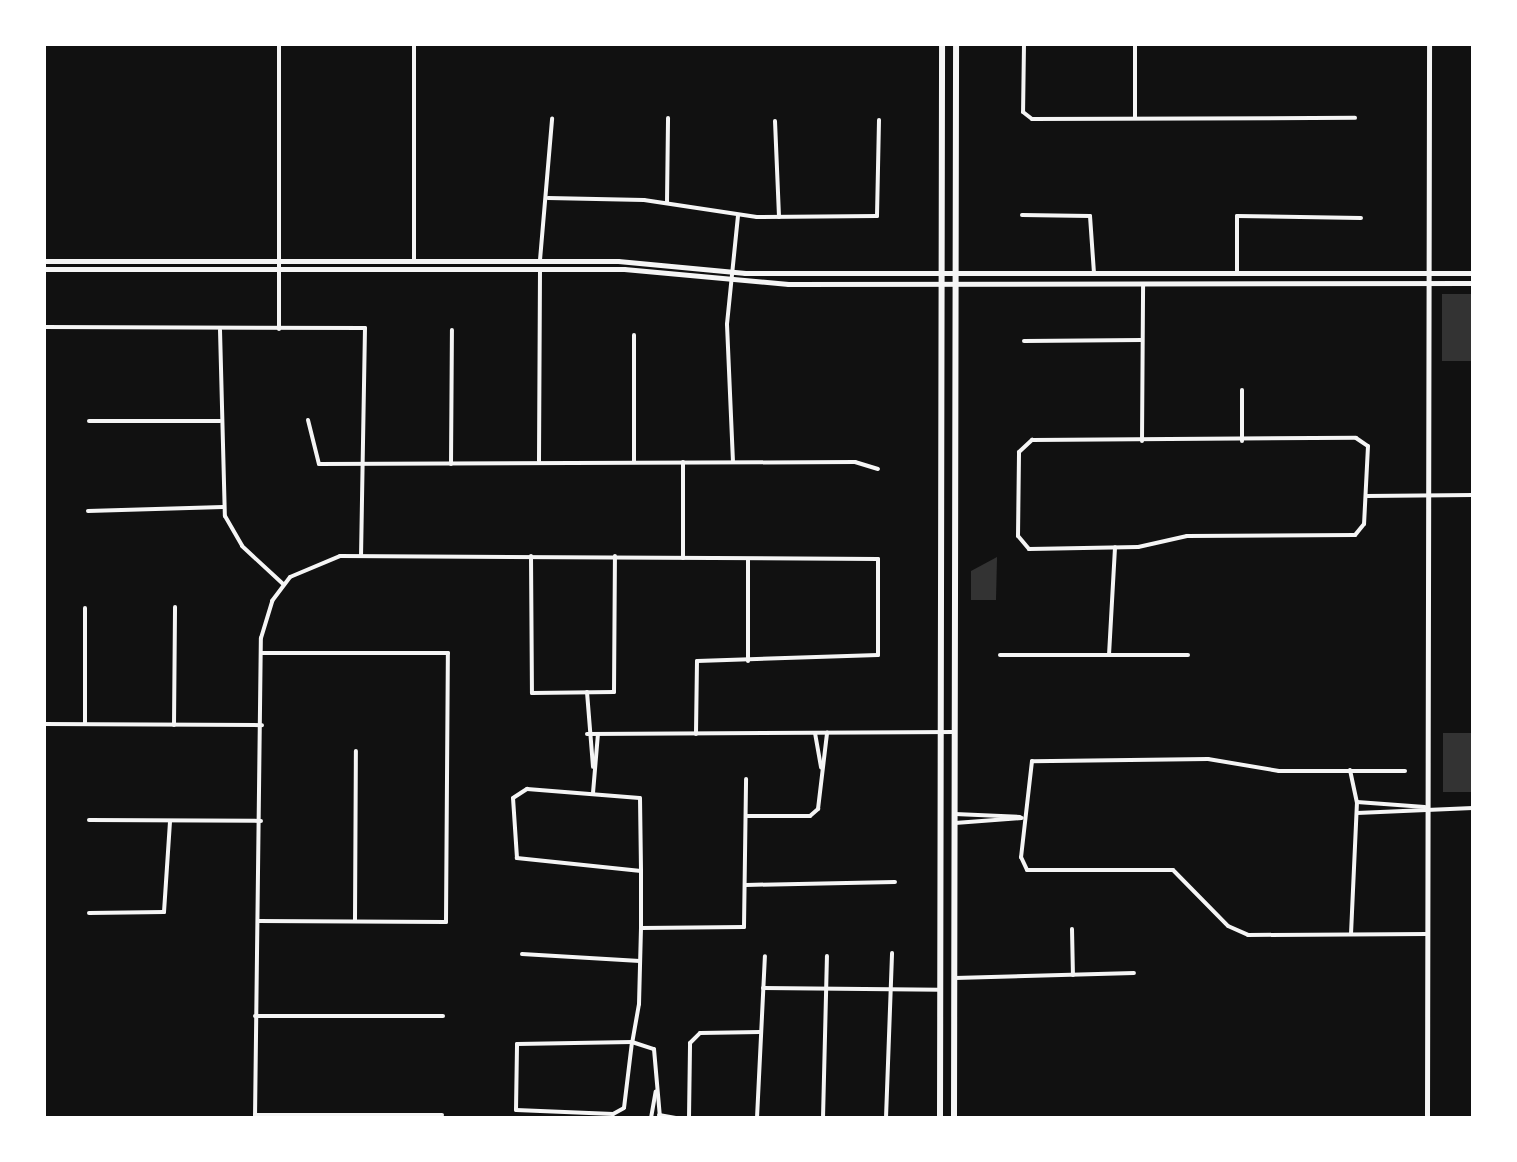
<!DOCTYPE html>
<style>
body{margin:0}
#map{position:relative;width:1517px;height:1162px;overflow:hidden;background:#111;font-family:"Fira Sans Condensed",sans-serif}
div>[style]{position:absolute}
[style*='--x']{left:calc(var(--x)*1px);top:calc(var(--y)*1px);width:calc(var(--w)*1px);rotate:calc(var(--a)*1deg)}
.water>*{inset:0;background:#333;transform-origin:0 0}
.minor>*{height:4px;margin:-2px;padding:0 2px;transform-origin:2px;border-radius:2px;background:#f5f5f5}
.tertiary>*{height:5px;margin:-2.5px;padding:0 2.5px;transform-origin:2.5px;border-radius:2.5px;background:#f5f5f5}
.secondary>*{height:6px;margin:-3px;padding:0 3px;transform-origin:3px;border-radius:3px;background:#f5f5f5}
span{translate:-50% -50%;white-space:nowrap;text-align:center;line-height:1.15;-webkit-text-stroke:6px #fff;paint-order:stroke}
.frame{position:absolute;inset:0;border:46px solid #fff;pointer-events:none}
</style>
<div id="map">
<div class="water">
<div style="left:1473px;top:294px;width:67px;height:31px;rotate:90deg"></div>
<div style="clip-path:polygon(997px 557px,996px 600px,971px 600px,971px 571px)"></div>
<div style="left:1443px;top:733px;width:30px;height:59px"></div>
</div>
<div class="minor">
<div style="--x:1024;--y:44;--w:68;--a:90.8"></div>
<div style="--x:1023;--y:112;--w:11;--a:38"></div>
<div style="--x:1032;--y:119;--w:323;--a:-0.2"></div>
<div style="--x:1135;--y:118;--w:74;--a:-90"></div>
<div style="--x:775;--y:121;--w:96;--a:87.6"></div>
<div style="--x:548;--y:198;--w:96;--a:1.2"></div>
<div style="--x:644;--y:200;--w:114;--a:8.6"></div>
<div style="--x:757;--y:217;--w:120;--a:-0.5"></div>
<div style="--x:877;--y:216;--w:96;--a:-88.8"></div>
<div style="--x:667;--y:203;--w:85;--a:-89.3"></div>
<div style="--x:1022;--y:215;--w:68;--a:0.8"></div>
<div style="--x:1090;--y:216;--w:57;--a:86"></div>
<div style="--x:414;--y:260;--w:216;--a:-90"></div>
<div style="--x:540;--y:260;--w:142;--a:-85.1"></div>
<div style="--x:1237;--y:273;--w:57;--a:-90"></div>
<div style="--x:1237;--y:216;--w:124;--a:0.9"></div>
<div style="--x:44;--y:327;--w:321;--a:0.2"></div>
<div style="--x:365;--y:328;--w:228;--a:91"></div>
<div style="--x:279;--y:329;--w:285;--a:-90"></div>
<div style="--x:220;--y:330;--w:186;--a:88.5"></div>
<div style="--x:225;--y:516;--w:34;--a:60"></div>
<div style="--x:242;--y:546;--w:56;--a:42.8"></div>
<div style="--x:1024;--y:341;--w:118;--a:-0.5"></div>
<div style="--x:1242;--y:390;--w:51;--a:90"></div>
<div style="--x:308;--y:420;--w:45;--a:76"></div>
<div style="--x:319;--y:464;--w:536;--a:-0.21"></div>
<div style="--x:855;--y:462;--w:24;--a:17"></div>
<div style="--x:89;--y:421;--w:131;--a:0"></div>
<div style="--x:1356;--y:438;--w:14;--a:34"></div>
<div style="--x:1368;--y:446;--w:78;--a:92.9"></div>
<div style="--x:1364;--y:524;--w:14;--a:129"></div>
<div style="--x:1355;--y:535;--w:168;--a:179.7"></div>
<div style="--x:1187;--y:536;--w:50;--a:167.3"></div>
<div style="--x:1138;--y:547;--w:109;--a:178.9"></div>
<div style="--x:1029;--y:549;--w:17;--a:-130"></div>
<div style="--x:1018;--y:536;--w:84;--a:-89.3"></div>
<div style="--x:1019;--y:452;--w:18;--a:-43"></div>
<div style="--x:1032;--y:440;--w:324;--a:-0.4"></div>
<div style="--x:1142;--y:441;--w:157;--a:-89.6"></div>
<div style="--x:539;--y:461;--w:192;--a:-89.7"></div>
<div style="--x:634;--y:461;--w:126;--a:-90"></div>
<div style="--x:683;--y:462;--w:96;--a:90"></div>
<div style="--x:733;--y:462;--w:138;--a:-92.5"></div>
<div style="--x:727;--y:324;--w:109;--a:-84.2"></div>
<div style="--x:451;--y:464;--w:134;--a:-89.6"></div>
<div style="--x:1366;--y:496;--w:107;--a:-0.5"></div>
<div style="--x:88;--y:511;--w:135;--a:-1.7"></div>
<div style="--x:531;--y:556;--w:137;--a:89.6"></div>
<div style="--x:532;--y:693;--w:82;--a:-0.7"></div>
<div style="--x:614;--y:692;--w:136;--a:-89.6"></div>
<div style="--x:748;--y:559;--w:102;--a:90"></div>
<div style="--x:1000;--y:655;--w:188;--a:0"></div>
<div style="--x:1109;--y:655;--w:108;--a:-86.8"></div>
<div style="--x:587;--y:692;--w:75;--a:85.4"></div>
<div style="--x:44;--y:724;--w:218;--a:0.3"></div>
<div style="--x:85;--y:724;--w:116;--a:-90"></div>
<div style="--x:174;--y:725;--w:118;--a:-89.5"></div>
<div style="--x:815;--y:733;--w:35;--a:80"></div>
<div style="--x:587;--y:734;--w:368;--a:-0.3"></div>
<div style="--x:1350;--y:770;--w:33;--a:78"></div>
<div style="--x:1357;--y:802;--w:132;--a:92.6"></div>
<div style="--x:1405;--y:771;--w:126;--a:180"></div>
<div style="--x:1279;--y:771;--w:72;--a:-170.4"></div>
<div style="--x:1208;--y:759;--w:176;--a:179.3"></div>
<div style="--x:1032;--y:761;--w:97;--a:96.5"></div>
<div style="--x:1021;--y:857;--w:14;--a:65"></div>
<div style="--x:1027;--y:870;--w:146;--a:0"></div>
<div style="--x:1173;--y:870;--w:78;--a:45.5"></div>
<div style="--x:1228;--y:926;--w:22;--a:24"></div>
<div style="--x:1248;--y:935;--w:180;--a:-0.3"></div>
<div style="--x:593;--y:793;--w:59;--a:-85.2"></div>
<div style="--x:1357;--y:802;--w:68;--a:4.2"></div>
<div style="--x:1357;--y:813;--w:116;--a:-2.5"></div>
<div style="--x:955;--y:814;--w:65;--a:2.6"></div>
<div style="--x:746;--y:816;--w:64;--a:0"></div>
<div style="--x:810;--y:816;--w:11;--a:-41"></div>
<div style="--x:818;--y:809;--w:77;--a:-83.2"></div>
<div style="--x:89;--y:820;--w:172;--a:0.3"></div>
<div style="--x:955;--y:823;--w:67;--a:-4.3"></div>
<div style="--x:641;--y:871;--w:125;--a:-174"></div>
<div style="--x:517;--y:858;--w:60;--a:-93.8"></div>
<div style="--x:513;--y:798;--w:17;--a:-33"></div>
<div style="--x:527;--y:789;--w:113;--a:4.6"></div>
<div style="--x:640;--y:798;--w:73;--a:89.2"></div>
<div style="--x:641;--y:871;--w:57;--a:90"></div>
<div style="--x:641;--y:928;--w:76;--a:91.5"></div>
<div style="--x:639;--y:1004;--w:39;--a:100"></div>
<div style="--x:632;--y:1042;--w:66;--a:96.9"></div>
<div style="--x:624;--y:1108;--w:13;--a:151"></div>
<div style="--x:613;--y:1114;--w:97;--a:-177.6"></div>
<div style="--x:516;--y:1110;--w:66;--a:-89.1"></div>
<div style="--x:517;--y:1044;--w:115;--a:-1"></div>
<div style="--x:632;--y:1042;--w:23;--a:18"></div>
<div style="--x:654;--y:1049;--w:69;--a:85"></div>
<div style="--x:746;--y:885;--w:149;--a:-1.2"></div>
<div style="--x:89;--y:913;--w:75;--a:-0.8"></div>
<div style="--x:164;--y:912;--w:91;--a:-86.2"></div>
<div style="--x:258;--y:921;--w:188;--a:0.3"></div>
<div style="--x:446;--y:922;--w:269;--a:-89.6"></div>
<div style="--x:448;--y:653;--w:187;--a:180"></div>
<div style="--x:355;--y:921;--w:170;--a:-89.7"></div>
<div style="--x:641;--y:928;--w:103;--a:-0.6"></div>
<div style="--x:744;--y:927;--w:148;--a:-89.2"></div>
<div style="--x:1072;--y:929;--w:46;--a:88.8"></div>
<div style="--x:522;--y:954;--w:118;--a:3.4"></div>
<div style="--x:955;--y:978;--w:179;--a:-1.6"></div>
<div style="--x:763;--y:988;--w:177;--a:0.6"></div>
<div style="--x:255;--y:1016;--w:188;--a:0"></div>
<div style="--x:255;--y:1115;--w:187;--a:0"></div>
<div style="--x:659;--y:1115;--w:17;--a:10"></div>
<div style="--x:255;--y:1118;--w:480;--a:-89.3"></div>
<div style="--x:261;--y:638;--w:39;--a:-73"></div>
<div style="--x:272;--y:601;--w:30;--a:-53"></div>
<div style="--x:290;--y:577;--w:54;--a:-22.8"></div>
<div style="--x:340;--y:556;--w:538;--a:0.32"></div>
<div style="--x:878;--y:559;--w:96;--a:90"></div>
<div style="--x:878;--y:655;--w:181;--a:178.1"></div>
<div style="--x:697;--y:661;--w:73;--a:90.8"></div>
<div style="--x:651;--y:1118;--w:27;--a:-80"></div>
<div style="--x:679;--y:1118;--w:82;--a:0"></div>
<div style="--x:689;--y:1118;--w:75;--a:-89.2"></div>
<div style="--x:690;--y:1043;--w:14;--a:-45"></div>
<div style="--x:700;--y:1033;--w:60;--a:-1"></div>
<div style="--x:757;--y:1118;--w:162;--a:-87.2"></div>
<div style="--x:823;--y:1118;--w:162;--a:-88.6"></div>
<div style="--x:886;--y:1118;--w:165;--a:-87.9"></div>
</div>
<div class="tertiary">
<div style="--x:44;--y:261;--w:574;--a:0"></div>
<div style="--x:618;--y:261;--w:128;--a:5.4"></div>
<div style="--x:745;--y:273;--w:728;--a:0"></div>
<div style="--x:44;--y:269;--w:580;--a:0"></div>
<div style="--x:624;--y:269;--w:165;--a:5.2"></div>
<div style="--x:788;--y:284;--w:685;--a:-0.08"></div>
<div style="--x:1427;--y:1118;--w:1074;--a:-89.89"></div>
</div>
<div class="secondary">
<div style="--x:940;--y:1118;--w:1074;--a:-89.89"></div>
<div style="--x:954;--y:1118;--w:1074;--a:-89.89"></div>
</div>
<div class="frame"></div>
</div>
